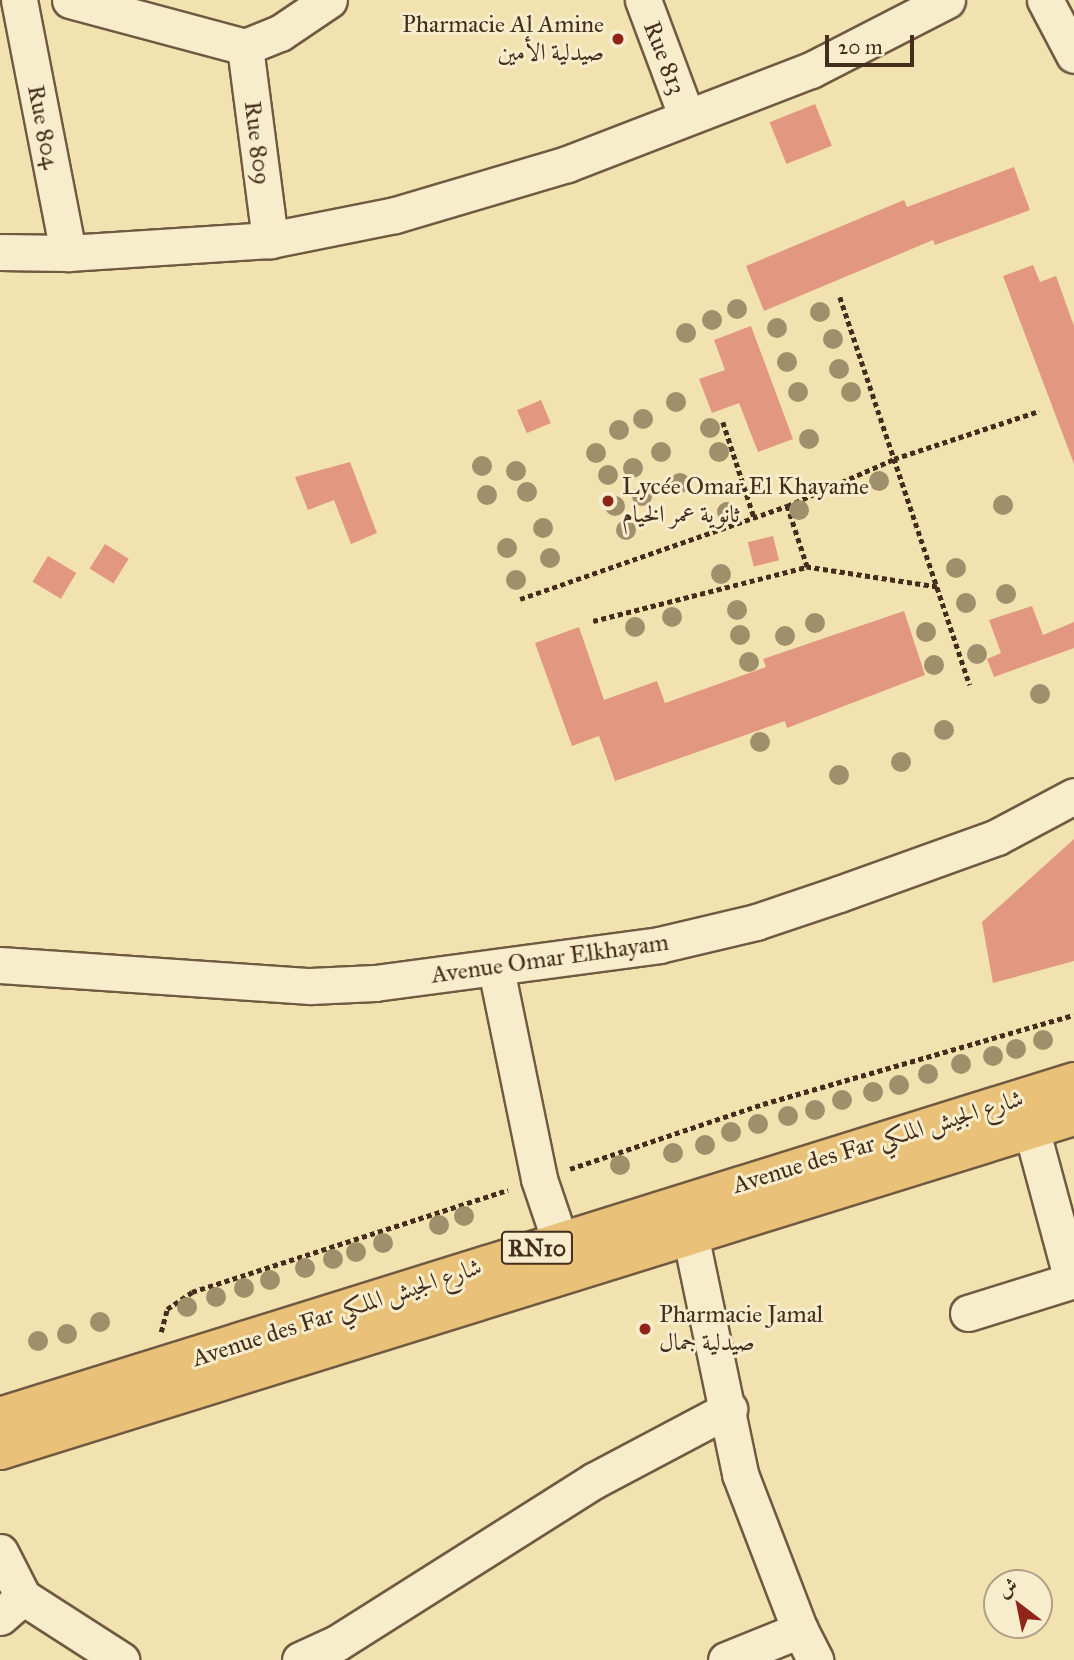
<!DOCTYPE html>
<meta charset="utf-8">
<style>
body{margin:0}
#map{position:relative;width:1074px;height:1660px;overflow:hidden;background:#f2e2b0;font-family:"IM FELL Great Primer",Amiri,serif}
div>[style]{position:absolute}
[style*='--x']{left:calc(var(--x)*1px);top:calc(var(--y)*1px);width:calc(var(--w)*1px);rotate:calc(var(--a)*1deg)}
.building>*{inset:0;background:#e29781;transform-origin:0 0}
.path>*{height:4.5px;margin-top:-2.25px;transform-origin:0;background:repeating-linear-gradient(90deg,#442d1c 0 5px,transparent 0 8.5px)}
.roads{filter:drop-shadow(2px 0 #705a41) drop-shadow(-2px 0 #705a41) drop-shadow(0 2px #705a41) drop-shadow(0 -2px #705a41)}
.minor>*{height:35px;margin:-17.5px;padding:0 17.5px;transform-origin:17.5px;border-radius:17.5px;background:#f7eccc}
.primary>*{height:38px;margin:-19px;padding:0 19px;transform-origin:19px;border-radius:19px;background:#e9c178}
.trees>*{width:20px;height:20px;margin:-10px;border-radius:50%;background:#9f8f6b}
.dots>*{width:19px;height:19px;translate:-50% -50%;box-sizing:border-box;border:4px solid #f7eccc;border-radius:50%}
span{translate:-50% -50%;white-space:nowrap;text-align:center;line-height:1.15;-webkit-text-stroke:6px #f7eccc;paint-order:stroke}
.shield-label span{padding:2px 5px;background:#f7eccc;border:2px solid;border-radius:5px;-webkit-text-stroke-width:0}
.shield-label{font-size:23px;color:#442d1c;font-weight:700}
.poi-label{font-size:24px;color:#442d1c}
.right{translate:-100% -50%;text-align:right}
.left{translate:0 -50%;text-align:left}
.street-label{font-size:24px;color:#442d1c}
.north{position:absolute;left:983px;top:1569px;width:70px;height:70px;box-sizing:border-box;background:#f7eccc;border:2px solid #afa086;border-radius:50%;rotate:328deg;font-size:19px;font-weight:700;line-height:28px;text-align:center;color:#442d1c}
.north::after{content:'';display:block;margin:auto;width:24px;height:32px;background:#8f2418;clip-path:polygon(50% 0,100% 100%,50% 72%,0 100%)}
.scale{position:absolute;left:825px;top:35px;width:89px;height:32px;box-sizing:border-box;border:4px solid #442d1c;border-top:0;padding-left:9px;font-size:21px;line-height:24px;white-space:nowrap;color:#442d1c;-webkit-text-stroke:5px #f7eccc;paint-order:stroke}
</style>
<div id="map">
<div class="building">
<div style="left:815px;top:104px;width:45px;height:49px;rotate:68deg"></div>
<div style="clip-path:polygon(1014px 167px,1030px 210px,935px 245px,933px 240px,764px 311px,746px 266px,904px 200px,907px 207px)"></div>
<div style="clip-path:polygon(1033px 265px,1040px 282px,1056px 276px,1074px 326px,1074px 464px,1003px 276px)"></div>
<div style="clip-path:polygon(751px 326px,793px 439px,758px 452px,739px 403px,712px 413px,699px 379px,725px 370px,714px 340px)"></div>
<div style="left:541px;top:400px;width:25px;height:26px;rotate:67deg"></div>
<div style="clip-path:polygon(350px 462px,377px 533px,351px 544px,334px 500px,308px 510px,295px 477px)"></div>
<div style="left:773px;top:536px;width:25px;height:26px;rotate:76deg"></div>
<div style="left:105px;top:544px;width:28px;height:29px;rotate:32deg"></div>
<div style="left:48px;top:556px;width:33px;height:30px;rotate:31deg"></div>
<div style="clip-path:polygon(1032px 606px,1043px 635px,1074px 622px,1074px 648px,994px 677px,987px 659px,1001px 653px,989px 620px)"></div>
<div style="clip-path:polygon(904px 611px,925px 675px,787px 728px,785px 721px,615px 781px,599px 736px,572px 746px,535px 643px,579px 627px,604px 700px,657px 681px,665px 703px,766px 667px,763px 659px)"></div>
<div style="clip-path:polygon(1074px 839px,1074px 961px,993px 983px,982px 922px)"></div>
</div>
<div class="path">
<div style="--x:840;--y:297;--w:409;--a:71.5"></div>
<div style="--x:723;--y:422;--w:100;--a:71.9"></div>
<div style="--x:937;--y:587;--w:132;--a:-171.3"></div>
<div style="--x:807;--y:567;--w:64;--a:-108.2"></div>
<div style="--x:787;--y:506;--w:117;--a:-23.7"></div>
<div style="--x:894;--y:459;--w:153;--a:-18.3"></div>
<div style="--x:520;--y:599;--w:283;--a:-19.2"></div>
<div style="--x:593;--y:621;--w:221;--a:-14.2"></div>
<div style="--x:570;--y:1169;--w:204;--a:-18.6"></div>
<div style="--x:763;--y:1104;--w:323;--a:-16"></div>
<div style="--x:161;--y:1332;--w:24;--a:-75"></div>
<div style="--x:167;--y:1309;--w:30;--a:-34"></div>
<div style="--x:192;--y:1292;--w:332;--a:-17.9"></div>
</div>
<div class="roads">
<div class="minor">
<div style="--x:19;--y:0;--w:258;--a:79"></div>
<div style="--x:70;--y:0;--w:181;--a:15"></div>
<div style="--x:245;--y:47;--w:38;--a:-22"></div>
<div style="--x:280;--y:33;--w:59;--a:-34"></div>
<div style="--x:643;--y:0;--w:123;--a:69.5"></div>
<div style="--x:1045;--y:0;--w:62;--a:62.2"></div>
<div style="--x:245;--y:47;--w:195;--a:82.6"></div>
<div style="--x:0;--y:252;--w:68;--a:0.8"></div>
<div style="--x:68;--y:253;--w:202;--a:-3.7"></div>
<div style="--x:270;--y:240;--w:127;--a:-11.3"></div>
<div style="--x:395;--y:215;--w:179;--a:-16.5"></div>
<div style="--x:567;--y:164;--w:261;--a:-21.1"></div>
<div style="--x:811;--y:70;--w:153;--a:-27.2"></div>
<div style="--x:0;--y:965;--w:311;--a:3.9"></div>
<div style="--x:310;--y:986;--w:65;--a:-2.6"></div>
<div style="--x:375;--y:983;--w:287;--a:-7.6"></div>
<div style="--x:659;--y:945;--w:100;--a:-13.3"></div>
<div style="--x:756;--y:922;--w:88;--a:-18.6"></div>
<div style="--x:839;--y:894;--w:168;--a:-19.8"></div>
<div style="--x:997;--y:837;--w:87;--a:-28"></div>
<div style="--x:496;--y:969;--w:214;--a:78.4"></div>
<div style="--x:539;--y:1179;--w:65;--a:71.3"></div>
<div style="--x:1031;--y:1128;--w:157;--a:74.9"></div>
<div style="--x:690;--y:1234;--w:245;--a:78.2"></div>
<div style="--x:740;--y:1474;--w:167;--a:69"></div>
<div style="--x:968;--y:1313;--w:111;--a:-17.3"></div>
<div style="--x:0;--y:1552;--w:51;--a:62.9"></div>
<div style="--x:23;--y:1597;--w:117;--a:32.7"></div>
<div style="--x:0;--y:1617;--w:30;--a:-41"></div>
<div style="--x:300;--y:1660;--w:41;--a:-24.7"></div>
<div style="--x:337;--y:1643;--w:305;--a:-32.3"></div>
<div style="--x:595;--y:1480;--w:152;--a:-27.9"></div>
<div style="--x:726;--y:1660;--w:80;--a:-22.1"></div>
<div style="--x:800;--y:1630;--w:34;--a:63"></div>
</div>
<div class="primary">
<div style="--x:0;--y:1417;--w:1125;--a:-17.32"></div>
<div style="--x:0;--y:1450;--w:1125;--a:-17.28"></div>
</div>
</div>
<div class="trees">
<div style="left:737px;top:309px"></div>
<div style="left:820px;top:312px"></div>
<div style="left:712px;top:320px"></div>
<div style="left:777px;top:328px"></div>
<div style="left:686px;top:333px"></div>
<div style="left:833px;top:339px"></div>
<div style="left:787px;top:362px"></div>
<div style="left:839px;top:369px"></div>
<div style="left:798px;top:392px"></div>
<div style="left:851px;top:392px"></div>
<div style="left:676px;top:402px"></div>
<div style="left:643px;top:419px"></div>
<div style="left:710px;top:428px"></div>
<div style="left:619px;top:430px"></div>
<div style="left:809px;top:439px"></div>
<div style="left:661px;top:452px"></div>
<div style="left:719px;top:452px"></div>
<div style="left:596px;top:453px"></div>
<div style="left:482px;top:466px"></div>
<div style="left:633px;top:468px"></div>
<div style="left:516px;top:471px"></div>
<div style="left:608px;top:475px"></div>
<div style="left:879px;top:481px"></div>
<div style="left:680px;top:483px"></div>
<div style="left:527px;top:492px"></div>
<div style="left:487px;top:495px"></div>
<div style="left:642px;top:496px"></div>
<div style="left:1003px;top:505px"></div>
<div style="left:615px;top:506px"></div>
<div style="left:799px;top:510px"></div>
<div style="left:727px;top:512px"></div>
<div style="left:543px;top:528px"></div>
<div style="left:626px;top:530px"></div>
<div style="left:507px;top:548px"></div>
<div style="left:550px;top:558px"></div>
<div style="left:956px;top:568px"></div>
<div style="left:721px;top:574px"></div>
<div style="left:516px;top:580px"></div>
<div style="left:1006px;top:594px"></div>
<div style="left:966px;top:603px"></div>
<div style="left:737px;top:610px"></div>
<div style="left:672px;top:617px"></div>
<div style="left:815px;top:623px"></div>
<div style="left:635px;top:627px"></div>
<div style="left:926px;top:632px"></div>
<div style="left:740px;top:635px"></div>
<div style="left:785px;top:636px"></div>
<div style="left:977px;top:654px"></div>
<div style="left:749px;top:662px"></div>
<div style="left:934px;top:665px"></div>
<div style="left:1040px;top:694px"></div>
<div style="left:944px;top:730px"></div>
<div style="left:760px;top:742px"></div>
<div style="left:901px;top:762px"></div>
<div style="left:839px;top:775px"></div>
<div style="left:1043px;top:1040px"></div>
<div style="left:1016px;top:1049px"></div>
<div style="left:993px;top:1056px"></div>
<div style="left:961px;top:1064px"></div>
<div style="left:928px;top:1074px"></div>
<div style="left:899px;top:1085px"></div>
<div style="left:873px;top:1092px"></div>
<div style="left:842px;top:1100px"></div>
<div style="left:815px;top:1110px"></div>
<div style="left:788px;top:1116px"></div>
<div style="left:758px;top:1124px"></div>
<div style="left:731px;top:1132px"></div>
<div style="left:705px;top:1145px"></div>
<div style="left:673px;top:1153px"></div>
<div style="left:620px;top:1165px"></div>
<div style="left:464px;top:1216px"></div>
<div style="left:439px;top:1225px"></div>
<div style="left:383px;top:1243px"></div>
<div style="left:356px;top:1252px"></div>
<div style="left:333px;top:1259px"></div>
<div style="left:305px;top:1268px"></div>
<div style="left:270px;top:1280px"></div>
<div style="left:244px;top:1288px"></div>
<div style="left:216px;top:1297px"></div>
<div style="left:187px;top:1307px"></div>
<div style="left:100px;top:1322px"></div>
<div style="left:67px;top:1334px"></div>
<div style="left:38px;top:1341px"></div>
</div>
<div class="dots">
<div style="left:618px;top:39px;background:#8f2418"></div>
<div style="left:608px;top:501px;background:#8f2418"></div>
<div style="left:645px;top:1329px;background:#8f2418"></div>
</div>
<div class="shield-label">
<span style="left:537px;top:1248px">RN10</span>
</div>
<div class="poi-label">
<span class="right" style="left:604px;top:39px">Pharmacie Al Amine<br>صيدلية الأمين</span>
<span class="left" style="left:622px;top:501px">Lycée Omar El Khayame<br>ثانوية عمر الخيام</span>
<span class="left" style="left:659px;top:1329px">Pharmacie Jamal<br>صيدلية جمال</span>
</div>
<div class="street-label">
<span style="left:664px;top:58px;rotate:69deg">Rue 813</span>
<span style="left:43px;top:127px;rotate:79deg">Rue 804</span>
<span style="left:257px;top:143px;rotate:83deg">Rue 809</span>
<span style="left:550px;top:959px;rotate:-8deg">Avenue Omar Elkhayam</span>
<span style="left:878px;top:1142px;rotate:-17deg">Avenue des Far شارع الجيش الملكي</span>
<span style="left:337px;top:1313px;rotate:-18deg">Avenue des Far شارع الجيش الملكي</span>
</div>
<div class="north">ش</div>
<div class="scale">20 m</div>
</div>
